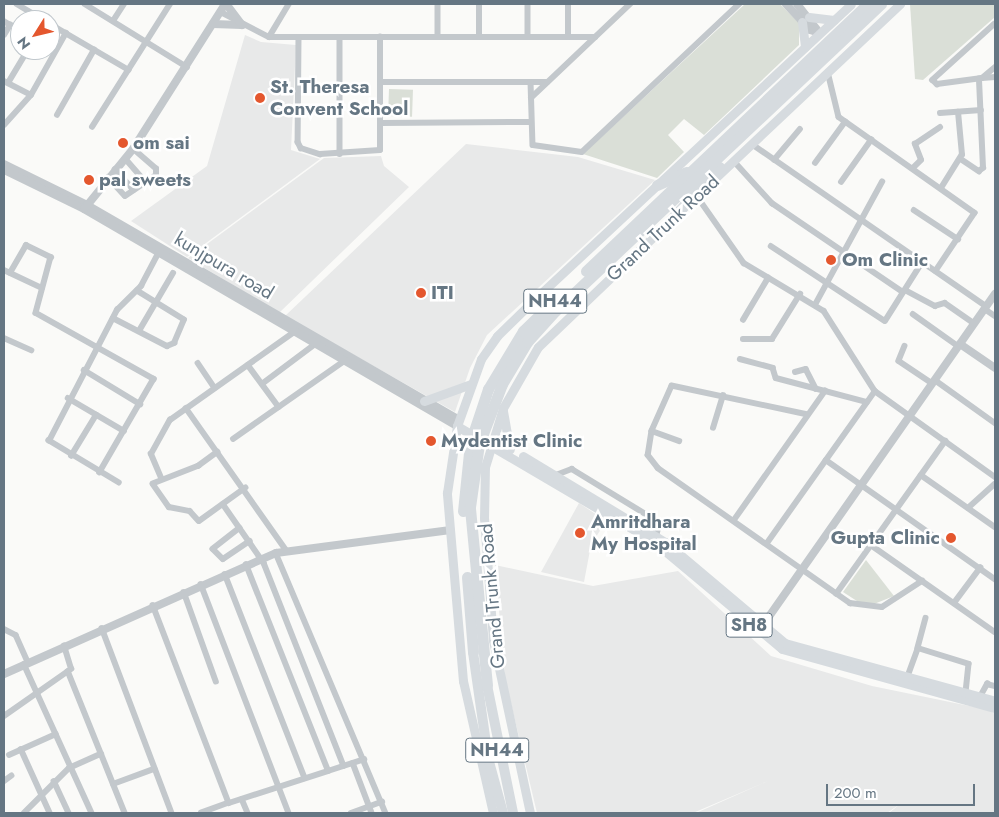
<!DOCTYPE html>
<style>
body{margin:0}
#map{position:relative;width:999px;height:817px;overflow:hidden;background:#fafaf8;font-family:Jost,sans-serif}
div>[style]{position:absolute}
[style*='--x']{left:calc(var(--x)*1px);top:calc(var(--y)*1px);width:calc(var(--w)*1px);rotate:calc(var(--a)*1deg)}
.built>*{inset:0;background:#e8e9e9}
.green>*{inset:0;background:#dadfd7;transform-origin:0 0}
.minor>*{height:5.5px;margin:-2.75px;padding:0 2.75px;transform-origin:2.75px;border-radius:2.75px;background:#c3c8cc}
.tertiary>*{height:8px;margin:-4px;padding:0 4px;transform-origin:4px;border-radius:4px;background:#c3c8cc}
.primary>*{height:9px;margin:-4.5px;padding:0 4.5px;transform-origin:4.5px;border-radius:4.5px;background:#d6dbdf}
.trunk>*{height:10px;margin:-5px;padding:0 5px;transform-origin:5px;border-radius:5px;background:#d6dbdf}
.motorway>*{height:11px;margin:-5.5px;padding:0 5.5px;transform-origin:5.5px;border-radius:5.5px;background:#d6dbdf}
.dots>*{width:14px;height:14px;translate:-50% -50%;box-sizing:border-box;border:2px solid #fff;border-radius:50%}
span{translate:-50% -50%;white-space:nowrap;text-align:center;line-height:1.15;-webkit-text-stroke:5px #fff;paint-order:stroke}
.shield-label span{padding:1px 4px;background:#fff;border:1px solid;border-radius:4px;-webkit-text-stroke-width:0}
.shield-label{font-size:18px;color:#657683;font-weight:700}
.poi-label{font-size:19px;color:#657683;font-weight:700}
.left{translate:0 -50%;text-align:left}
.right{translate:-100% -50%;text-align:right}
.street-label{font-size:19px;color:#657683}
.frame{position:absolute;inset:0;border:5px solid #657683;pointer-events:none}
.north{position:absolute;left:10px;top:10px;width:50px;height:50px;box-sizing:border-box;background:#fff;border:1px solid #c1c8cd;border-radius:50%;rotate:234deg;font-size:14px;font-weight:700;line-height:20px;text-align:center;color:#657683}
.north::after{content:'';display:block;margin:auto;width:18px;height:22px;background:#e4572e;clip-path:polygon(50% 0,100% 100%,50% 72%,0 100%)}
.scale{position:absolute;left:826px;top:784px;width:149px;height:22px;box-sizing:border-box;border:2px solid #657683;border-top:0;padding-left:6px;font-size:15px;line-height:18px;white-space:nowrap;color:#657683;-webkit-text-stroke:4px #fff;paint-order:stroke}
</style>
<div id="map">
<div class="built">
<div style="clip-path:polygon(245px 35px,261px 42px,296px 45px,291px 150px,320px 159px,187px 257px,131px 221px,207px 166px)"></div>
<div style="clip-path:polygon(466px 144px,578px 157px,655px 180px,487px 335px,470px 368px,455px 412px,285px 316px)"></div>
<div style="clip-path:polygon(381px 156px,384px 166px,409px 187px,279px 313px,188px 258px,324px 158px)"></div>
<div style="clip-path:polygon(579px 503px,606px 521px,591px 545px,584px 582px,541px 572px)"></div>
<div style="clip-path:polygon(495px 565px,593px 586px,678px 571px,771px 656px,872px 686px,989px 710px,995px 714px,995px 813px,889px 813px,900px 804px,887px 813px,696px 813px,768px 781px,693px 813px,537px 813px,505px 678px)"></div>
</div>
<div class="green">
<div style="clip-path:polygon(745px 4px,780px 4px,799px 23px,799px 45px,704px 135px,684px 119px,668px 135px,684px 152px,657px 178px,583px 154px)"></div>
<div style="clip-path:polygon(910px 4px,995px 4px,995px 17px,923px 80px,915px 79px)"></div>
<div style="left:389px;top:89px;width:24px;height:27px;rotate:2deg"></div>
<div style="clip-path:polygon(866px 560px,894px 596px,874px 604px,860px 603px,843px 592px)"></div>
</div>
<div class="minor">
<div style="--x:17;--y:4;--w:31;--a:31"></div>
<div style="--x:85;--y:4;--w:120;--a:31.7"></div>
<div style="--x:438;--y:4;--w:33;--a:90"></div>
<div style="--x:528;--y:4;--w:33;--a:90"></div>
<div style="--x:221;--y:12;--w:54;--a:27.5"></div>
<div style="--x:269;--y:37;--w:326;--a:0"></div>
<div style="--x:4;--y:21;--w:19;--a:32"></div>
<div style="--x:113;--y:21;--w:20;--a:-57"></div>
<div style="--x:50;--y:24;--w:91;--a:30.2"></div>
<div style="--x:995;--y:24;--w:84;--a:137.9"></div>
<div style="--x:933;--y:80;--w:6;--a:45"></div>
<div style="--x:937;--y:84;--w:45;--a:-7.6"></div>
<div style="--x:982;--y:78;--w:17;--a:-40"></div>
<div style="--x:4;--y:35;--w:12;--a:-59"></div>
<div style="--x:269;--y:37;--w:39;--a:-59"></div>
<div style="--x:299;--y:37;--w:105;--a:90.5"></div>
<div style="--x:298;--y:142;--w:7;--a:63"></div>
<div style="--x:301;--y:148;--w:20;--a:18"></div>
<div style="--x:320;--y:154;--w:60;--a:-3.8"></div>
<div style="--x:380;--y:150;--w:113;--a:-90"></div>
<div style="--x:340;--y:37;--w:117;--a:90"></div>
<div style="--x:479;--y:37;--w:33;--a:-90"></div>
<div style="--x:568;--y:37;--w:33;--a:-90"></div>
<div style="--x:828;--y:72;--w:46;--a:76.3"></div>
<div style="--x:839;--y:117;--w:166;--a:35.2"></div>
<div style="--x:975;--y:213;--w:70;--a:123.9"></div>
<div style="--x:982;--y:78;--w:13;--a:-4"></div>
<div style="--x:4;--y:81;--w:30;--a:27"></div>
<div style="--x:380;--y:82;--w:167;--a:0"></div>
<div style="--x:531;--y:82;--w:63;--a:88.2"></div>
<div style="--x:533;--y:145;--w:49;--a:8.1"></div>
<div style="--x:582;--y:152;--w:216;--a:-43.3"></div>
<div style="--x:8;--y:83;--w:39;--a:-59"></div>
<div style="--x:531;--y:98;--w:137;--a:-43.5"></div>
<div style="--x:940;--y:113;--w:41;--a:-4.2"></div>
<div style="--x:57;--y:115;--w:75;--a:-60.4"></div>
<div style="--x:381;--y:123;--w:149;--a:-0.4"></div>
<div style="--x:4;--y:125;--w:40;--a:-48"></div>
<div style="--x:31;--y:95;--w:71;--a:-60.6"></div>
<div style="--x:92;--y:127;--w:146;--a:-57.6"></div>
<div style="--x:752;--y:144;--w:285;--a:34.7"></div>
<div style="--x:125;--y:158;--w:32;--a:49"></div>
<div style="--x:961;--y:159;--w:22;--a:34"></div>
<div style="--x:979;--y:171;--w:5;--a:-37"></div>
<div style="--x:983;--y:168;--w:89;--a:-92.6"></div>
<div style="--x:774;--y:160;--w:40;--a:-50"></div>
<div style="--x:734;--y:161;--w:57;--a:47.9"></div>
<div style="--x:772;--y:203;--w:158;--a:34.2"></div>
<div style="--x:815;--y:163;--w:51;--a:-53.8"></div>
<div style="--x:913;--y:168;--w:11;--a:-45"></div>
<div style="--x:921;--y:160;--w:17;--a:-111"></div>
<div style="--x:915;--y:144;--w:30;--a:-34"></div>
<div style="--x:115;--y:169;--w:28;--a:48"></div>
<div style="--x:108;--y:177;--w:25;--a:48"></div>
<div style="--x:125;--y:196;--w:37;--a:-34"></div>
<div style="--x:156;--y:175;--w:6;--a:-90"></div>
<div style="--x:156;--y:169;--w:30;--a:-139"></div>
<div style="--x:841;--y:182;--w:52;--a:-54.5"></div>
<div style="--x:941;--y:188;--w:39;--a:-58"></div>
<div style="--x:962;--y:155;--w:43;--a:-95.3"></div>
<div style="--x:697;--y:196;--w:82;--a:55"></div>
<div style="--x:744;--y:263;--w:93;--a:31"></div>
<div style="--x:824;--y:311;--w:95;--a:57.5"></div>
<div style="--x:875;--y:391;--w:148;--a:35.6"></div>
<div style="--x:914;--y:210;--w:53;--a:33.4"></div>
<div style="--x:771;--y:246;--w:136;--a:33.3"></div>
<div style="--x:885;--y:321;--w:71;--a:-57.7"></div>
<div style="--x:4;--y:270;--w:42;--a:25.3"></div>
<div style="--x:10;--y:273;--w:32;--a:-60"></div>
<div style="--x:26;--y:245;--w:28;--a:26"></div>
<div style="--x:51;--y:257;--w:58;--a:105"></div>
<div style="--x:36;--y:313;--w:135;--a:29.2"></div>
<div style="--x:154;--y:379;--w:108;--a:120.1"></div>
<div style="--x:905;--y:290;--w:34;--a:28"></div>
<div style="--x:935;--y:306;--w:10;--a:-17"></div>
<div style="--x:945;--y:303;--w:35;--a:35"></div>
<div style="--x:816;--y:303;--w:138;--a:-61.4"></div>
<div style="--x:985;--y:309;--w:12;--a:35"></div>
<div style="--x:913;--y:314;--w:55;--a:35.4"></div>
<div style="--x:113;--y:318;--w:61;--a:27.4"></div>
<div style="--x:167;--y:346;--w:8;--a:-23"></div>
<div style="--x:174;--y:343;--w:25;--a:-67"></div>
<div style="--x:184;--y:320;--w:55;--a:-148.3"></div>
<div style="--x:743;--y:320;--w:49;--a:-59.2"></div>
<div style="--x:139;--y:331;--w:67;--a:-59.6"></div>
<div style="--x:4;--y:338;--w:30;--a:24"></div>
<div style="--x:743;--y:339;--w:29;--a:0"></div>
<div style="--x:772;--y:339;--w:53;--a:-58.1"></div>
<div style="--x:905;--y:346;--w:16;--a:112"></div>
<div style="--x:899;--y:361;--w:40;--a:34"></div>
<div style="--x:740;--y:359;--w:34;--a:15"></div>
<div style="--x:773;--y:368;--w:10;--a:73"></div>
<div style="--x:776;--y:378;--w:94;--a:14.8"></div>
<div style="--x:198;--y:363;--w:30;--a:56"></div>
<div style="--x:248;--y:365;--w:52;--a:53.6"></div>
<div style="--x:84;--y:370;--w:66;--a:31.3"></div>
<div style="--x:795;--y:372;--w:11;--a:-15"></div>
<div style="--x:806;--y:369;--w:22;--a:63"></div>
<div style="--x:935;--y:380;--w:74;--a:35.6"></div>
<div style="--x:262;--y:384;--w:65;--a:-36.9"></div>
<div style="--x:68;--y:398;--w:65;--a:30.5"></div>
<div style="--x:186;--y:408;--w:175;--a:54.8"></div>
<div style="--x:808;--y:415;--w:139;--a:-168"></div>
<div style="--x:672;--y:386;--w:49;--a:114"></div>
<div style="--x:652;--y:431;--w:24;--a:99"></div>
<div style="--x:648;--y:455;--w:16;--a:52"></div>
<div style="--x:658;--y:468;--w:235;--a:35.1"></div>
<div style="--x:850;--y:603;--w:32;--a:7"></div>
<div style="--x:882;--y:607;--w:48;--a:-33"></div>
<div style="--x:713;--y:428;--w:34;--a:-73"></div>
<div style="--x:652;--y:431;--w:29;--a:20"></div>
<div style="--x:233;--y:439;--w:134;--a:-35"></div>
<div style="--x:218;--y:452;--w:24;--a:144"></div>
<div style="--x:199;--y:466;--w:49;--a:158.6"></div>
<div style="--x:153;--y:484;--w:28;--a:55"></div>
<div style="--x:169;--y:507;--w:21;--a:11"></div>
<div style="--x:190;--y:511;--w:13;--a:48"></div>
<div style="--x:199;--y:521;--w:57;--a:-35.7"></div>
<div style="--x:71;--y:456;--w:48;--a:-58.6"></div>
<div style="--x:826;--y:460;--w:207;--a:35.2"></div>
<div style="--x:556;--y:475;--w:17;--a:-21"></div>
<div style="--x:572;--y:469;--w:96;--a:31.4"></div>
<div style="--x:654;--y:519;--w:9;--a:58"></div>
<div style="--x:659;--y:527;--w:11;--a:105"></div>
<div style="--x:921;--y:475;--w:90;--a:35.1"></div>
<div style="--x:161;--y:478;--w:26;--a:-113"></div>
<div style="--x:151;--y:454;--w:39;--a:-61"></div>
<div style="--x:170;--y:420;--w:156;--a:-35.3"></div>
<div style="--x:119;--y:483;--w:82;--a:-149"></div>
<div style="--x:49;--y:441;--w:148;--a:-62.6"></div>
<div style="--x:117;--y:310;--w:34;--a:-45"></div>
<div style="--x:141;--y:286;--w:41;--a:-62.2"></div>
<div style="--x:223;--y:504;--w:72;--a:55.2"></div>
<div style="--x:264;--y:563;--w:218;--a:68.5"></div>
<div style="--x:968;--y:508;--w:36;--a:-42"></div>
<div style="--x:734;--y:520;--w:158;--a:-54.8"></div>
<div style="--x:240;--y:528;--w:34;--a:142"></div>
<div style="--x:213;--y:549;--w:14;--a:45"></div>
<div style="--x:223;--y:559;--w:32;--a:-34"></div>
<div style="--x:767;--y:543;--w:186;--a:-54.6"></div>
<div style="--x:871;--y:545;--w:151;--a:35.1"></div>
<div style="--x:276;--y:553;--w:282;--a:67.1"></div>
<div style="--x:225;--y:574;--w:219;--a:68.6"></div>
<div style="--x:201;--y:584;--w:245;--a:69"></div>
<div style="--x:184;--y:592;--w:95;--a:70.2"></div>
<div style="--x:836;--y:594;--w:188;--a:-54.5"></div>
<div style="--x:954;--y:603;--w:44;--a:-53.4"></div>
<div style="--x:153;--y:605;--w:212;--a:69"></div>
<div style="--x:229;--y:803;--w:29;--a:160"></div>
<div style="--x:926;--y:618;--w:31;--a:105"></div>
<div style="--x:918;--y:648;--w:53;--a:17.4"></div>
<div style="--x:969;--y:664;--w:27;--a:96"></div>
<div style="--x:102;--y:628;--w:198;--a:69.3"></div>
<div style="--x:4;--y:629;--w:13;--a:27"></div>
<div style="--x:16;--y:635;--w:30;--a:66"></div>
<div style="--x:24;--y:664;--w:164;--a:65.5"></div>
<div style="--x:68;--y:671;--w:153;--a:68.1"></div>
<div style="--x:907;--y:678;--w:32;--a:-70"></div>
<div style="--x:981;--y:695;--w:13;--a:-61"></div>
<div style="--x:987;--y:684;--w:8;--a:14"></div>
<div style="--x:4;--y:716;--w:82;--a:-35"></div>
<div style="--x:71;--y:669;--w:24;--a:-107"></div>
<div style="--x:21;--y:749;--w:70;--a:65.6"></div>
<div style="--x:9;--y:755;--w:51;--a:-24.1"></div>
<div style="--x:353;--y:763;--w:53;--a:69.2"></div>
<div style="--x:328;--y:771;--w:38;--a:-18"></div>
<div style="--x:4;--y:781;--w:9;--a:-36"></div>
<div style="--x:54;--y:781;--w:35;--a:65"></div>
<div style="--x:113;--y:784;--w:44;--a:-20.1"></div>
<div style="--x:242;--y:799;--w:15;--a:67"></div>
<div style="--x:229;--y:803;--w:104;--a:-17.9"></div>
<div style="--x:328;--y:771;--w:222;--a:-111.7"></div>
<div style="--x:24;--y:813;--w:64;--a:-45"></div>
<div style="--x:69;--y:768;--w:35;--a:-24"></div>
<div style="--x:351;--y:813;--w:33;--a:-20"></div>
</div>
<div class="tertiary">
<div style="--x:786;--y:4;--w:35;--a:47"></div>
<div style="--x:810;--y:30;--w:10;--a:17"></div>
<div style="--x:797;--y:4;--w:37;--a:52"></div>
<div style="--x:213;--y:24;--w:29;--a:2"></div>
<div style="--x:242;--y:25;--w:26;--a:-127"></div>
<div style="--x:4;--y:164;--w:93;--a:26.3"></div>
<div style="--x:87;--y:205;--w:430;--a:30"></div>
<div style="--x:4;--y:170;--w:89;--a:26"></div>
<div style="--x:84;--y:209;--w:432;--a:30.2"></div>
<div style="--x:85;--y:208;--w:76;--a:-50.9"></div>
<div style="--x:133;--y:149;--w:172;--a:-57.6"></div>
<div style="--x:960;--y:344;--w:42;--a:34.4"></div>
<div style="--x:761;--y:628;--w:408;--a:-55"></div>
<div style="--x:4;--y:674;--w:298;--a:-24"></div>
<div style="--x:276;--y:553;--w:176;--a:-7.5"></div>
</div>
<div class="primary">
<div style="--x:809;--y:17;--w:25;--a:7"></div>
<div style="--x:802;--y:22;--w:25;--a:83"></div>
<div style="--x:711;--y:182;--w:260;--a:-43.3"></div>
<div style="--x:424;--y:401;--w:50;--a:-19.9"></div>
<div style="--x:503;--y:411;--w:39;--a:80"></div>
<div style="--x:457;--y:426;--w:227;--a:30.4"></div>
<div style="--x:653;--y:541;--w:168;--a:39.9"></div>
<div style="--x:782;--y:649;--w:221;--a:15.5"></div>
<div style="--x:523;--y:456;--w:166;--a:31.2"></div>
<div style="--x:665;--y:542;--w:157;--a:40.1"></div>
<div style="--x:785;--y:643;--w:218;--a:15.4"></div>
<div style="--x:493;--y:813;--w:135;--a:-102.8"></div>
<div style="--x:463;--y:681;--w:189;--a:-94.9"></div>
<div style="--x:447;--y:493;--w:68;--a:-81.5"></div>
<div style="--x:457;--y:426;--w:71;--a:-70.3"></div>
<div style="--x:481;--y:359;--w:28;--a:-55"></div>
<div style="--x:497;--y:336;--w:56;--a:-44.3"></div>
<div style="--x:537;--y:297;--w:429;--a:-43"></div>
<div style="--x:530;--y:813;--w:177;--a:-102.1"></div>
<div style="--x:493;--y:640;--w:122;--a:-94.2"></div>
<div style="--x:484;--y:518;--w:51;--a:-88.9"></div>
<div style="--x:485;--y:467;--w:62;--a:-73"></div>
<div style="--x:503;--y:408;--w:70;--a:-60.2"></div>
<div style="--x:538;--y:347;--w:188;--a:-43.7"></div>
</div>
<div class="trunk">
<div style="--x:473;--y:652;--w:107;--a:81.9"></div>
<div style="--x:488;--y:758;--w:57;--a:74.7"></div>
<div style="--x:487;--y:685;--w:131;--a:78.5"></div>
</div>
<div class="motorway">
<div style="--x:657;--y:185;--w:32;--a:-24"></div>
<div style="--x:670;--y:221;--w:73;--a:-47.8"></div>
<div style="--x:586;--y:271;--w:388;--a:-43.5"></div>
<div style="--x:463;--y:511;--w:68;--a:-84.1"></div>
<div style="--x:470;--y:443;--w:57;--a:-71.6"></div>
<div style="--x:488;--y:389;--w:68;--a:-58.9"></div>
<div style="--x:523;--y:331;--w:46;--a:-44.1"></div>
<div style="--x:467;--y:577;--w:75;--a:85.4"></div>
<div style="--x:487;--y:685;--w:179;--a:-95.5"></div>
<div style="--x:470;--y:507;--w:64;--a:-81.9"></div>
<div style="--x:479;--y:444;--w:64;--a:-69"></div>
<div style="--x:502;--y:384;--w:49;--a:-59.2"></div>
<div style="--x:527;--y:342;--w:42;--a:-47.9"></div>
<div style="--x:555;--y:311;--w:448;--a:-43.3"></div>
</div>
<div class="dots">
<div style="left:260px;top:98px;background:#e4572e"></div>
<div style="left:123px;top:143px;background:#e4572e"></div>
<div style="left:89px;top:180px;background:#e4572e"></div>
<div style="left:831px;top:260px;background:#e4572e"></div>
<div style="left:421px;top:293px;background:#e4572e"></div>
<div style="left:431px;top:441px;background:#e4572e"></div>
<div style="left:580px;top:533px;background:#e4572e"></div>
<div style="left:951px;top:538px;background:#e4572e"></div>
</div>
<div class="shield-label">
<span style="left:555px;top:301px">NH44</span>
<span style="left:749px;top:625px">SH8</span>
<span style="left:497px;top:750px">NH44</span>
</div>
<div class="poi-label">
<span class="left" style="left:270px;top:98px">St. Theresa<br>Convent School</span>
<span class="left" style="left:133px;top:143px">om sai</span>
<span class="left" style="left:99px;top:180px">pal sweets</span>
<span class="left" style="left:842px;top:260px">Om Clinic</span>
<span class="left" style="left:431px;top:293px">ITI</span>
<span class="left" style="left:441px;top:441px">Mydentist Clinic</span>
<span class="left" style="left:591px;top:533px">Amritdhara<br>My Hospital</span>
<span class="right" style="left:940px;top:538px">Gupta Clinic</span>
</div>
<div class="street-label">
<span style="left:663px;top:228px;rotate:-43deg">Grand Trunk Road</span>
<span style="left:224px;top:266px;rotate:31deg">kunjpura road</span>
<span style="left:492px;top:596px;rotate:-95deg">Grand Trunk Road</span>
</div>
<div class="frame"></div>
<div class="north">N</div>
<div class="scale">200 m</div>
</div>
